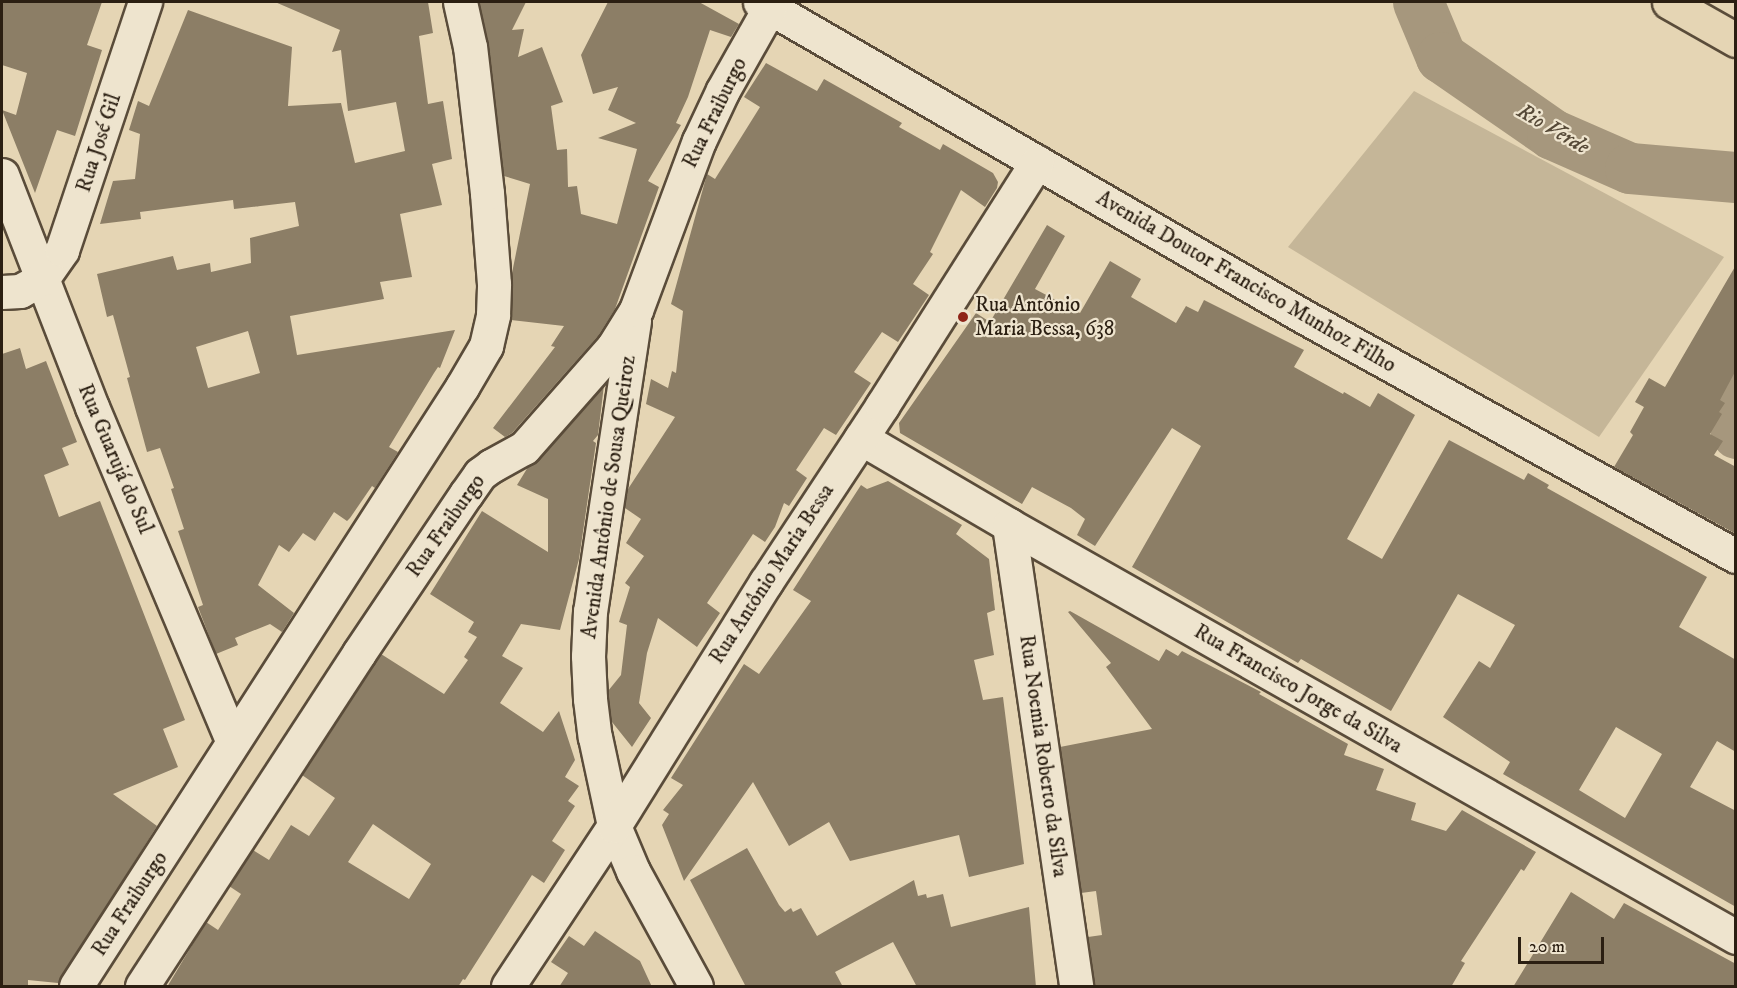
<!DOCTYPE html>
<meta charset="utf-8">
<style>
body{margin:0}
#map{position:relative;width:1737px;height:988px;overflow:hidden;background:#e5d5b4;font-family:"IM FELL DW Pica",serif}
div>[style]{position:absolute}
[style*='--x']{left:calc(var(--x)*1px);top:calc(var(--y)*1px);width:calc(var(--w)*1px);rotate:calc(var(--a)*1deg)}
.green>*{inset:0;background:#c5b698}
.river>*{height:51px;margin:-25.5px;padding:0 25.5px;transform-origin:25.5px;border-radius:25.5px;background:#a6977d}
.building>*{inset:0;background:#8c7e66}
.roads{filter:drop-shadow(2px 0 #5a4c3a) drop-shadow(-2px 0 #5a4c3a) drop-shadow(0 2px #5a4c3a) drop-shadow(0 -2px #5a4c3a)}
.minor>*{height:33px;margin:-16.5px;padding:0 16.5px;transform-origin:16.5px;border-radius:16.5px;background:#eee4ce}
.major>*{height:33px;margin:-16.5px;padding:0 16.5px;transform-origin:16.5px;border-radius:16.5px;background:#e5d5b4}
.dots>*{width:16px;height:16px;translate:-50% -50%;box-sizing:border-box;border:3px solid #eee4ce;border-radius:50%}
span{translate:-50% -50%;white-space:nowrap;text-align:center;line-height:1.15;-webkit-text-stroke:4.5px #eee4ce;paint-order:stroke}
.street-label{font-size:21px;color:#2b1f12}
.poi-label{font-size:21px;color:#2b1f12}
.left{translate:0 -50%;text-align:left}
.water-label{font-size:22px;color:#564937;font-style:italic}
.frame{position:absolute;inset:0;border:3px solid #2b1f12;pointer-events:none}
.scale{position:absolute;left:1518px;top:937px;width:86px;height:27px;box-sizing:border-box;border:3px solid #2b1f12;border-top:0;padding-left:8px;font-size:18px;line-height:21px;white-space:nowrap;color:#2b1f12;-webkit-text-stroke:4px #eee4ce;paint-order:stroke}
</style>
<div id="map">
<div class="green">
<div style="clip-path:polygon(1414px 91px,1724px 257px,1599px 437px,1288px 247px)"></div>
</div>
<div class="river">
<div style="--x:1418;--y:2;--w:60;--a:67.3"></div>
<div style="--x:1441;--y:57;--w:135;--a:34.7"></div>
<div style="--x:1552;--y:134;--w:85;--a:23.6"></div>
<div style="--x:1630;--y:168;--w:106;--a:4.9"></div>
<div style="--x:1736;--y:380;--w:19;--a:115"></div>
<div style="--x:1728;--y:397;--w:37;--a:77"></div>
</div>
<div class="building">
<div style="clip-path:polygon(2px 2px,102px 2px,87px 45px,102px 50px,75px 136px,57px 130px,35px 193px,2px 110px,16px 115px,27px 73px,2px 65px)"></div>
<div style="clip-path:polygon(evenodd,275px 2px,428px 2px,433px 33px,419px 36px,428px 104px,443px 101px,452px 159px,432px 164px,442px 205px,400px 214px,412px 277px,380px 282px,384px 299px,290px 316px,297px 355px,455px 330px,440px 368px,438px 367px,434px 373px,389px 447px,398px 452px,375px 488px,372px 486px,350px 518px,347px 521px,334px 512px,315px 541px,303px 533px,289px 552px,279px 545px,258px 585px,294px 613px,282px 632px,270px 624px,235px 638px,238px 645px,216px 654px,198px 607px,203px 605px,178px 531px,184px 529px,171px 489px,174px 488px,160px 448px,147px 452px,127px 378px,130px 377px,113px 315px,107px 317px,97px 274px,173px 256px,177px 270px,210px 263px,211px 272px,251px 263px,250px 238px,299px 226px,295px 202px,234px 209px,233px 200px,140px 212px,141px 219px,100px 224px,113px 181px,135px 179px,140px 134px,129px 130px,138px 101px,149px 106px,188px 10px,292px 47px,288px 106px,341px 103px,355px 163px,405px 151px,396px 102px,348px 111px,341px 50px,332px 52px,340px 30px,275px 2px,248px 331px,260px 373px,208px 388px,196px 347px,248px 331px)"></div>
<div style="clip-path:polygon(479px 2px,526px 2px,512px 30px,524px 29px,518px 57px,542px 47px,563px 102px,551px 106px,557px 150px,567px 149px,568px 187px,577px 186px,581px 214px,617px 224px,637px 149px,598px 138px,636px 123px,608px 110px,618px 87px,593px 94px,581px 55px,608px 2px,699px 2px,739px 24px,731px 37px,710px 30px,688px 97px,676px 123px,681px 125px,648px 181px,659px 187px,615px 309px,598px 336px,512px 433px,505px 437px,493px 428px,555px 347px,551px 346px,564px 326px,511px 320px,512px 273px,530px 184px,504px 176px,489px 45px)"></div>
<div style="clip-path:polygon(766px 63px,817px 91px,824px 79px,902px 123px,899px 127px,940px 150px,943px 144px,993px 173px,998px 182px,997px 188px,985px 207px,961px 190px,930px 252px,933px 254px,913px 284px,929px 295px,898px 342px,882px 332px,854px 372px,871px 383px,836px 435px,824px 428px,796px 470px,807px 478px,789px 506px,784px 503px,775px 527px,765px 542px,753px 534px,707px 603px,720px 613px,697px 647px,658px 618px,647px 653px,639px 703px,651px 718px,632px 747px,612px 722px,608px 691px,621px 675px,627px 625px,619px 622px,630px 587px,625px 583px,644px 556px,626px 543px,641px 519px,625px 508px,628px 489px,675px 417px,646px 404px,651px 379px,668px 388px,672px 371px,676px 373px,683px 311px,671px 304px,707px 174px,715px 179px,760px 107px,744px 97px)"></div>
<div style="clip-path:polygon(evenodd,1047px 225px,1065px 236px,1035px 289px,1080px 313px,1110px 261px,1141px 279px,1131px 297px,1176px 323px,1186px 306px,1198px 312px,1204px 300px,1304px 350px,1294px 367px,1343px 394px,1344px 392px,1370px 407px,1378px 393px,1415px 415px,1347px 539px,1382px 559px,1449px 440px,1524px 480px,1528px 473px,1549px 485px,1547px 488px,1707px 577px,1679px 627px,1736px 660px,1736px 752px,1717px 741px,1690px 787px,1736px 811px,1736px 907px,1503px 774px,1510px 762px,1443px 717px,1479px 661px,1490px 668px,1515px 625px,1458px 594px,1391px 711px,1301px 659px,1298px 663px,1132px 567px,1201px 446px,1172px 428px,1095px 546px,1077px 535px,1085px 519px,1071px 508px,1032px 487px,1022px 504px,900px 433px,899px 423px,976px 313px,990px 322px,1047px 225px,1616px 727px,1662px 754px,1625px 818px,1579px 790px,1616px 727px)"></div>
<div style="clip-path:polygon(1736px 265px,1736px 370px,1720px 400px,1725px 403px,1719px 412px,1722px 414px,1710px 434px,1723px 441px,1714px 455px,1736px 467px,1736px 534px,1614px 467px,1633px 435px,1630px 432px,1644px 407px,1635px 402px,1649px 378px,1665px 387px)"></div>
<div style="clip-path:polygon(20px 348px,26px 369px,46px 361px,77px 442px,62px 448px,69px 465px,44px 475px,59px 517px,100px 501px,185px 720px,163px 729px,178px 767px,113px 794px,157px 826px,58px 983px,28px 980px,28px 987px,2px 987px,2px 354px)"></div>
<div style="clip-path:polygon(evenodd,604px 385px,598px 435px,593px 441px,596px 443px,579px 559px,560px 630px,521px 624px,502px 656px,523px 668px,500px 703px,543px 732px,559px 711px,575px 760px,565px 777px,579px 786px,568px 801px,575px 806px,552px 841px,565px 850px,544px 883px,532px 875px,465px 980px,463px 979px,458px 987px,167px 987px,206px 922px,218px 930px,241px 894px,229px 886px,253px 850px,269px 860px,291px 825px,309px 836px,335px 798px,302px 775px,381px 654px,444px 694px,468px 660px,464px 657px,477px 637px,468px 632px,474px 622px,430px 594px,482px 511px,548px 552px,548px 499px,517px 485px,528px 467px,538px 460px,604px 385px,373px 824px,431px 864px,409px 899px,348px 862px,373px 824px)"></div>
<div style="clip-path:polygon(888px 481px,962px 525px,956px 534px,989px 559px,995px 610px,987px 613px,994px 655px,974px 660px,983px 700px,1003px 697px,1024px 864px,969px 877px,959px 835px,850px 861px,829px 822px,789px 846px,753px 782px,684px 881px,662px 825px,669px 814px,663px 810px,683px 785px,671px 778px,744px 664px,759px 674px,811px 601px,793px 590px,861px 485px,867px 489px)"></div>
<div style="clip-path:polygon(1070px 611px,1159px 661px,1166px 649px,1178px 656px,1182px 651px,1261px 692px,1259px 694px,1348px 744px,1344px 755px,1384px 769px,1376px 790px,1416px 803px,1411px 820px,1446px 831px,1462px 810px,1536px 852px,1524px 871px,1521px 869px,1461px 961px,1465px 963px,1451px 987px,1094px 987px,1088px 937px,1102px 935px,1096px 891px,1081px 893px,1060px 747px,1152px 729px,1106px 667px,1111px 663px,1068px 612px)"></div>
<div style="clip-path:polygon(747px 848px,779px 905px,785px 912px,791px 908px,793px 912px,801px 908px,817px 936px,914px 880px,918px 896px,926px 894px,927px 898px,943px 894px,951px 927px,1029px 907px,1036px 987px,917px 987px,893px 942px,835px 972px,843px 987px,746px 987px,690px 880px)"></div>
<div style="clip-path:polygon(1571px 892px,1614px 919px,1624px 903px,1736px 964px,1736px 987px,1513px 987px)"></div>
<div style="clip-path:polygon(595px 931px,640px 961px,652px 987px,559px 987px,568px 973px,551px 962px,569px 936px,584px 946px)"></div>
</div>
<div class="roads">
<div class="minor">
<div style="--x:760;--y:2;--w:625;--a:30.05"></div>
<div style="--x:1301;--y:315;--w:497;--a:29"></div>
<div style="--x:2;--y:175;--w:249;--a:68.8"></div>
<div style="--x:92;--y:407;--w:363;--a:67.2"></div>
<div style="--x:2;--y:292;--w:18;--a:-3"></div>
<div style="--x:20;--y:291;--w:25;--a:-29"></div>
<div style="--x:42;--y:279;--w:35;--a:-55"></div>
<div style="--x:62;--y:250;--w:262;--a:-71.5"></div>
<div style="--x:634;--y:321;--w:293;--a:98.6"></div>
<div style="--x:590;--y:611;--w:45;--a:92.5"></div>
<div style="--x:588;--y:656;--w:43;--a:87.3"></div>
<div style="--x:590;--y:699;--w:38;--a:83"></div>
<div style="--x:595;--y:737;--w:91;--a:77.9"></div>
<div style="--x:614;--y:826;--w:49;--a:67.1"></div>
<div style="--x:633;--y:871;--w:131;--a:61.3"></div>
<div style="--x:861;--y:438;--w:172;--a:30.4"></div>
<div style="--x:1009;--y:525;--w:836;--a:29.54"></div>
<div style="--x:1009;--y:525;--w:466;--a:81.7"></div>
<div style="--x:76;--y:986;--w:713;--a:-57.2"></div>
<div style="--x:462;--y:387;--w:48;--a:-59.7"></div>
<div style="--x:486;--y:346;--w:32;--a:-77"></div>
<div style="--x:493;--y:315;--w:31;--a:-88"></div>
<div style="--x:494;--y:284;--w:91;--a:-94.4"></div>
<div style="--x:487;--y:193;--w:147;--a:-96.6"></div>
<div style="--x:470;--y:47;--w:46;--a:-102.5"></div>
<div style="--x:142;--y:986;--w:397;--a:-56.9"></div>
<div style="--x:359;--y:653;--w:192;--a:-56.1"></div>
<div style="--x:466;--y:494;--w:24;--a:-55"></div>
<div style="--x:480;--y:474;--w:14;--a:-36"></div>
<div style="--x:491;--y:466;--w:38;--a:-29"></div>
<div style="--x:524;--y:448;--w:135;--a:-48.6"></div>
<div style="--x:613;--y:347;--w:44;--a:-58.1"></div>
<div style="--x:636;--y:310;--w:180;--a:-69.6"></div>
<div style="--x:699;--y:141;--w:56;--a:-64.8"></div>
<div style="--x:723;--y:90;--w:95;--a:-60.5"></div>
<div style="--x:508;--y:986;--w:192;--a:-56.5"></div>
<div style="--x:614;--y:826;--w:287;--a:-58.1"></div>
<div style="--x:766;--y:582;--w:211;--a:-56.6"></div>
<div style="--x:882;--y:406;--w:289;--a:-57.6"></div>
</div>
<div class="major">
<div style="--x:1669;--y:2;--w:77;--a:29.6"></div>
</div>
</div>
<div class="dots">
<div style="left:963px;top:317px;background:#8f2418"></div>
</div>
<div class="street-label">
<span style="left:715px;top:113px;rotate:-64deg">Rua Fraiburgo</span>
<span style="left:99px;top:143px;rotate:-72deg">Rua José Gil</span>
<span style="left:1246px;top:282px;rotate:30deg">Avenida Doutor Francisco Munhoz Filho</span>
<span style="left:115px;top:459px;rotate:67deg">Rua Guarujá do Sul</span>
<span style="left:609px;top:497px;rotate:-82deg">Avenida Antônio de Sousa Queiroz</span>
<span style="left:446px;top:526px;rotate:-55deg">Rua Fraiburgo</span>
<span style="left:772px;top:574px;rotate:-57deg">Rua Antônio Maria Bessa</span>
<span style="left:1298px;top:689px;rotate:30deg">Rua Francisco Jorge da Silva</span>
<span style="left:1043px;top:756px;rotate:82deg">Rua Noemia Roberto da Silva</span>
<span style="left:130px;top:904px;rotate:-57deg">Rua Fraiburgo</span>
</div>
<div class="poi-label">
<span class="left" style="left:975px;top:317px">Rua Antônio<br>Maria Bessa, 638</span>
</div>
<div class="water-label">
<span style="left:1553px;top:129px;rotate:30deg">Rio Verde</span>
</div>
<div class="frame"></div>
<div class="scale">20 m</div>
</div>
